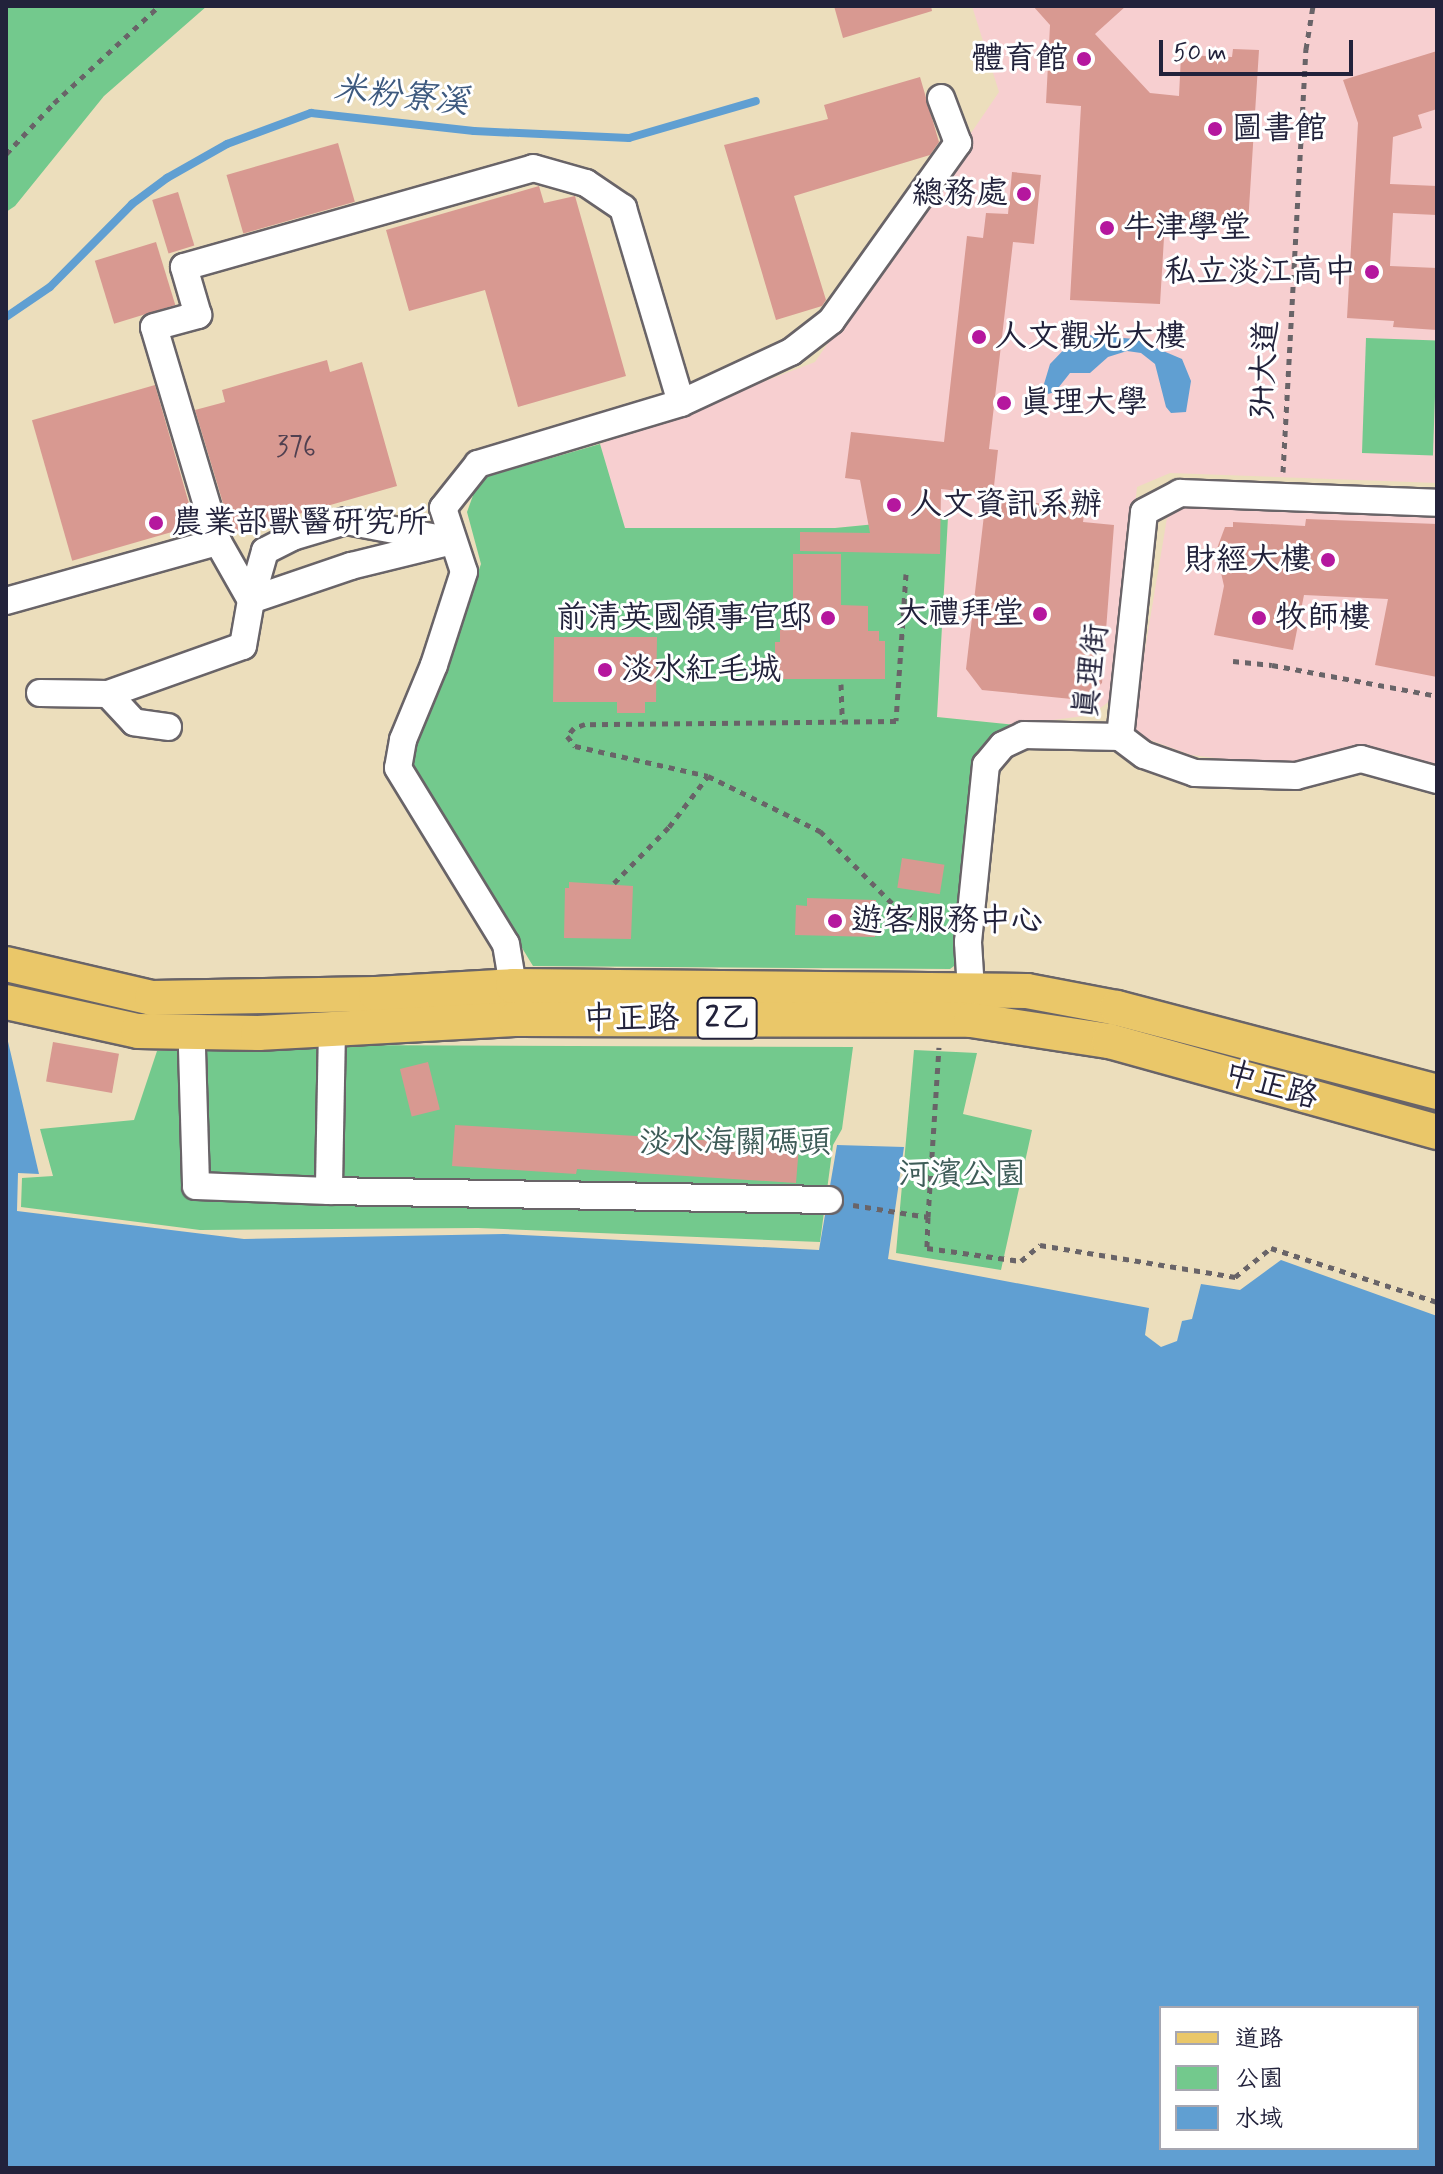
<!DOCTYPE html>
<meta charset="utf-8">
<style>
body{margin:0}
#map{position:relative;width:1443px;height:2174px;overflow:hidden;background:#ecdebc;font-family:Mynerve,"LXGW WenKai TC",sans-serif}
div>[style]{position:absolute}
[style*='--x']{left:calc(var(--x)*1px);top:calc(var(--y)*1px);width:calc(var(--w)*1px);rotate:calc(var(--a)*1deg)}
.built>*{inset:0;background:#f7cfd0}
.green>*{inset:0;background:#73c98d;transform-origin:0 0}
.water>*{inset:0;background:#609fd2}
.stream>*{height:8px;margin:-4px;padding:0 4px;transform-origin:4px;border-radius:4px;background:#609fd2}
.building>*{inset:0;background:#d89991;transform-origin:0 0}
.path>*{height:5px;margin-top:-2.5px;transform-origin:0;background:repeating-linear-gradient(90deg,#696468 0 6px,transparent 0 12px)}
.roads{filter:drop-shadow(2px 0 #696468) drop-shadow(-2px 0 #696468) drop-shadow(0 2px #696468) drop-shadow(0 -2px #696468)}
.minor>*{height:26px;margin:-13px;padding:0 13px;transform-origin:13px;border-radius:13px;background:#fff}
.major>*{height:34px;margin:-17px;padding:0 17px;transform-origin:17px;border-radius:17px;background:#eac769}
.dots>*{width:22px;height:22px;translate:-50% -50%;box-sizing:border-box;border:4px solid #fff;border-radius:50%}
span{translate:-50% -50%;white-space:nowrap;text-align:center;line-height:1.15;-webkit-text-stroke:6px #fff;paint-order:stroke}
.number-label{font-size:28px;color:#504050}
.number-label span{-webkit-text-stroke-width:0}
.shield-label span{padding:2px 6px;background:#fff;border:2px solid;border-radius:6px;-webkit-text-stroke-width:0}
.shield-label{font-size:30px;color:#22223b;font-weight:700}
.poi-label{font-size:32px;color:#22223b}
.right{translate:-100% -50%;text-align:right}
.left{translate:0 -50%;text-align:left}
.street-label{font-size:32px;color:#22223b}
.park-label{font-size:32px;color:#3e5c58}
.water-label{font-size:34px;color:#3e5a7f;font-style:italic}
.frame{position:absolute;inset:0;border:8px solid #22223b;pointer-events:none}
.legend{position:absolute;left:1159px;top:2006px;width:260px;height:144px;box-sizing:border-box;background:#fff;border:2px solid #a7a7b1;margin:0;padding:10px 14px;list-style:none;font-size:24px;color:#22223b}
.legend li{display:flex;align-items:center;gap:16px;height:40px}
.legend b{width:40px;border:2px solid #a7a7b1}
.scale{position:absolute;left:1159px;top:40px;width:194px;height:36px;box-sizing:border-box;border:4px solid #22223b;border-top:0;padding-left:10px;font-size:24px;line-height:28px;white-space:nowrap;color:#22223b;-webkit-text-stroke:6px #fff;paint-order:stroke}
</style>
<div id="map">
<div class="built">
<div style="clip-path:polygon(972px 6px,1437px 6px,1437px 483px,1170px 473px,1137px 487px,1115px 697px,1091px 715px,1016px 725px,937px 717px,948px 517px,835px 528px,624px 528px,600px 444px,815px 362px,999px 92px)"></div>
<div style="clip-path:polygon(1191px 502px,1437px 509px,1437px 772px,1289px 767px,1191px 755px,1131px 733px,1167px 518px)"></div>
</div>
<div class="green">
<div style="clip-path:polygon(6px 6px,207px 6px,104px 96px,15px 206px,6px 212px)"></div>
<div style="left:1366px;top:338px;width:71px;height:115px;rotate:2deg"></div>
<div style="clip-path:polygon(600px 444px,625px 528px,835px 528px,948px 517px,937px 717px,1016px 725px,984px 756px,954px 966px,950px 969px,533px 966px,410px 763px,481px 564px,467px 512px,479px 479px)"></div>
<div style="clip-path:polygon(332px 1045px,853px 1047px,842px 1129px,833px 1145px,820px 1242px,478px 1228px,200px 1230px,21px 1207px,22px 1178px,53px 1176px,40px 1129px,134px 1120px,157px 1051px)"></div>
<div style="clip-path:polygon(914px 1050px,977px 1053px,963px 1114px,1032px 1130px,1001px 1270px,896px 1253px)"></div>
</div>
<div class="water">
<div style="clip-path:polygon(1088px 335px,1135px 339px,1182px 359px,1191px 381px,1186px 412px,1171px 413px,1166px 407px,1155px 364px,1141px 353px,1127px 351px,1108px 357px,1090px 373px,1070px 373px,1055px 392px,1048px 394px,1044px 384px,1050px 364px,1074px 339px)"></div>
<div style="clip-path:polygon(evenodd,6px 1033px,39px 1174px,18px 1173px,17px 1211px,244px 1239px,504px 1234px,819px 1250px,837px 1145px,904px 1147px,888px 1259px,1149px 1308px,1145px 1335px,1161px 1347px,1177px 1341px,1182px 1321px,1192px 1319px,1201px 1284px,1240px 1290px,1281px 1260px,1437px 1316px,1437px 2168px,6px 2168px,6px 1033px,1161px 2008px,1417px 2008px,1417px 2148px,1161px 2148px,1161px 2008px)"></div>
</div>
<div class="stream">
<div style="--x:6;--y:317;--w:53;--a:-34.3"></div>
<div style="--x:50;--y:287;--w:117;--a:-45.3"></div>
<div style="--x:132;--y:204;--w:44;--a:-36.6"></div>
<div style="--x:167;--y:178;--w:69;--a:-29.5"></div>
<div style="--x:227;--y:144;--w:90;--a:-20.3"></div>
<div style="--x:311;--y:113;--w:164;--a:6.3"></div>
<div style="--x:474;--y:131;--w:155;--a:2.6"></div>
<div style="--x:629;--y:138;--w:132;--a:-16.2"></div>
</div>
<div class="building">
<div style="clip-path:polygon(834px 6px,931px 6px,932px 11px,843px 38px)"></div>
<div style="clip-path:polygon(1033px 6px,1126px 6px,1095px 34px,1150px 93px,1179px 96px,1181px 55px,1232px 57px,1233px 49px,1259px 50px,1248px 224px,1165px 221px,1160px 304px,1070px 300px,1081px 106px,1046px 103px,1050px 25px)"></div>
<div style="clip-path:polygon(1437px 51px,1437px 109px,1418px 115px,1422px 128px,1393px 137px,1390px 184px,1437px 186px,1437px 215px,1393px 213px,1390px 266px,1437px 268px,1437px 330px,1393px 327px,1394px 321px,1347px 318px,1358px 123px,1343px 80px)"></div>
<div style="clip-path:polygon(920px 77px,939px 142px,930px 155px,794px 196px,826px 300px,822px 306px,776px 320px,724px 145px,828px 119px,824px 105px)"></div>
<div style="left:338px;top:143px;width:61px;height:116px;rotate:74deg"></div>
<div style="clip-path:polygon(1012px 172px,1041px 175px,1034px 244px,1013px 242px,989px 449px,998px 450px,993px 495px,941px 489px,940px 554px,800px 551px,800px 532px,870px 533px,860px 480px,845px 478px,851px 432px,944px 442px,967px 236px,983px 238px,986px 213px,1008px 214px)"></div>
<div style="clip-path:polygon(539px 186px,544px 203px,575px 196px,626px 376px,518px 407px,485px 290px,409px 311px,386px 230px)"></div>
<div style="left:178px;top:192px;width:56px;height:27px;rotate:73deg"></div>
<div style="left:156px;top:242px;width:66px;height:64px;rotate:73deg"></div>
<div style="clip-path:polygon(327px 360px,330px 372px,362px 362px,397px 486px,232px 533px,195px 410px,225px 402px,222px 390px)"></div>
<div style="left:155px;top:385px;width:146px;height:128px;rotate:74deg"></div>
<div style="clip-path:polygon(986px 498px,1085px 508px,1083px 522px,1114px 525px,1102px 683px,1082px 700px,982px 690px,966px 669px)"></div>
<div style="clip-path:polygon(1306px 519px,1437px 524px,1437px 677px,1375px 665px,1388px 599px,1304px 595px,1293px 650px,1214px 635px,1224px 586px,1216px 551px,1225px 527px,1233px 527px,1233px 522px,1305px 526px)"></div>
<div style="clip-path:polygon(793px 554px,841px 554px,841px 605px,868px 606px,868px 631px,879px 631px,879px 641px,885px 641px,885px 679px,775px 679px,775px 642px,780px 642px,780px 630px,789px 630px,789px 606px,793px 607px)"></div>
<div style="clip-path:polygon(554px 637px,657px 637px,656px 702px,645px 702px,645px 713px,617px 713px,617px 702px,553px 702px)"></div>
<div style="left:902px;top:858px;width:43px;height:30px;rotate:9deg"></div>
<div style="clip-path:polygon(569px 882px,633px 886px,631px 939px,564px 938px,565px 888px,569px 888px)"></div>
<div style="clip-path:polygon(807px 898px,876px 900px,875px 937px,795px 935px,796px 905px,807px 906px)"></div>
<div style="left:53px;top:1042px;width:67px;height:40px;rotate:10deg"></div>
<div style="left:428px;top:1062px;width:49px;height:29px;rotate:76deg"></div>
<div style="clip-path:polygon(455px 1125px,799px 1146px,796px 1183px,577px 1169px,576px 1174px,452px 1166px)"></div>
</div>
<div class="path">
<div style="--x:6;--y:154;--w:70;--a:-46.7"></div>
<div style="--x:54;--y:103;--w:143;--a:-42.7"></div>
<div style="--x:1283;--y:472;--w:424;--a:-86.9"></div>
<div style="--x:1306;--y:49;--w:44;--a:-80.8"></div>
<div style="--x:906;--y:574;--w:147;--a:93.9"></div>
<div style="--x:896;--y:721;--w:311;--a:179.4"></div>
<div style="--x:585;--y:724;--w:12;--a:160"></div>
<div style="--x:574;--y:728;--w:11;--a:131"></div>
<div style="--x:567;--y:736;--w:13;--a:51"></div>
<div style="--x:575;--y:746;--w:136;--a:12.7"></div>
<div style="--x:708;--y:776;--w:125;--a:26.2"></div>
<div style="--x:820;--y:831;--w:107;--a:45"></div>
<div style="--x:896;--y:907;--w:55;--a:27"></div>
<div style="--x:1233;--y:661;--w:39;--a:6"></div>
<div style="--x:1272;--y:665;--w:168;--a:10.6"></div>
<div style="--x:841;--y:684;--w:38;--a:88"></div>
<div style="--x:614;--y:883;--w:78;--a:-45.5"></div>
<div style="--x:669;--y:827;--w:64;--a:-52.6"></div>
<div style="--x:853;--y:1205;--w:76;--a:9.1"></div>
<div style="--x:928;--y:1217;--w:170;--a:-86.3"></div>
<div style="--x:928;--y:1217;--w:31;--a:92"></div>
<div style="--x:927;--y:1248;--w:95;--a:7.9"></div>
<div style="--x:1021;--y:1261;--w:25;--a:-40"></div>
<div style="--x:1040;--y:1245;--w:198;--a:9.3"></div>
<div style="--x:1235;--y:1277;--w:46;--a:-38.9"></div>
<div style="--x:1271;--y:1248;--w:175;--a:18"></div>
</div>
<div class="roads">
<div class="minor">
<div style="--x:681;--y:403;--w:121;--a:-24.9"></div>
<div style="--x:791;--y:352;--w:51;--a:-37.8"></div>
<div style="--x:831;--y:321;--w:219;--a:-54.5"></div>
<div style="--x:958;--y:143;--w:48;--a:-110.7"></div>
<div style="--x:218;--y:542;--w:67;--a:60.4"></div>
<div style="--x:251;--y:600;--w:51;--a:-74.1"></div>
<div style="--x:265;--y:551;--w:30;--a:-27"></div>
<div style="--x:292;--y:537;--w:56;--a:-16.5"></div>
<div style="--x:346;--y:521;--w:98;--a:10.6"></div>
<div style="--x:6;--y:601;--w:220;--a:-15.6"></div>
<div style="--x:218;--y:542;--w:224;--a:-106.6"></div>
<div style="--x:154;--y:327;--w:46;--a:-15.3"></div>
<div style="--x:198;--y:315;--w:50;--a:-106.3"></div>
<div style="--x:184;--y:267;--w:363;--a:-15.8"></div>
<div style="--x:533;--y:168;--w:55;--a:15.8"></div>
<div style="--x:586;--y:183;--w:45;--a:34"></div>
<div style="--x:623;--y:208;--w:203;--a:73.4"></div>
<div style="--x:681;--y:403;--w:212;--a:163.3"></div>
<div style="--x:478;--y:464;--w:56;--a:128.5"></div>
<div style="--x:443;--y:508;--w:67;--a:71.8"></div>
<div style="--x:464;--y:572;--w:98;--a:107.9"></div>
<div style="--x:434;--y:665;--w:81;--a:112.5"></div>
<div style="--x:403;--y:740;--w:28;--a:100"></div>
<div style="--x:398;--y:768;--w:206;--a:58.5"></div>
<div style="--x:506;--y:944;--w:43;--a:80.5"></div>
<div style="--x:40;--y:693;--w:68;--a:0.8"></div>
<div style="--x:168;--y:727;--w:34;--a:-172"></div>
<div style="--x:134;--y:722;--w:38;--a:-133"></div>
<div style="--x:108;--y:694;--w:143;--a:-19.6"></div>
<div style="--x:243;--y:646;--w:47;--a:-80.1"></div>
<div style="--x:251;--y:600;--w:106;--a:-18.8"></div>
<div style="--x:351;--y:566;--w:105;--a:-13.8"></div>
<div style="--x:1120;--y:737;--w:30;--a:37"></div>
<div style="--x:1144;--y:755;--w:54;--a:19.4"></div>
<div style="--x:1195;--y:773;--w:101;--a:1.7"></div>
<div style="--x:1296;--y:776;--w:67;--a:-14.7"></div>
<div style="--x:1361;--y:759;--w:79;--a:15.4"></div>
<div style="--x:972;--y:1006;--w:64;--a:-93.6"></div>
<div style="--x:968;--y:942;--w:178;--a:-84.2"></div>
<div style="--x:986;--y:765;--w:26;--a:-50"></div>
<div style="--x:1003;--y:745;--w:23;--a:-25"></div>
<div style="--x:1024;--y:735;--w:96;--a:1.2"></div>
<div style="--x:1120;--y:737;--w:226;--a:-83.9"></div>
<div style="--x:1144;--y:512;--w:41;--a:-27.8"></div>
<div style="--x:1180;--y:493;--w:257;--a:2.2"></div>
<div style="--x:332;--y:1029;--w:162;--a:91.1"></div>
<div style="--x:329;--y:1191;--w:500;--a:1.03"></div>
<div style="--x:192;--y:1049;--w:137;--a:88.3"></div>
<div style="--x:196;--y:1186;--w:133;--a:2.2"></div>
</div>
<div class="major">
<div style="--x:6;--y:964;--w:150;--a:13.1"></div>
<div style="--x:152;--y:998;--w:224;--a:-1"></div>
<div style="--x:376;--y:994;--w:137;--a:-3.3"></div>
<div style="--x:513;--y:986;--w:514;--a:0.56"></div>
<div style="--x:1027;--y:991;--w:92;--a:10.7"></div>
<div style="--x:1117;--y:1008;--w:331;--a:14.7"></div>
<div style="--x:6;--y:1002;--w:135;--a:12.4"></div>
<div style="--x:138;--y:1031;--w:120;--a:1"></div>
<div style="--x:258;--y:1033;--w:257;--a:-3.1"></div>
<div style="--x:515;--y:1019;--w:456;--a:0.1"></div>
<div style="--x:971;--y:1020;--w:140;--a:8.7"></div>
<div style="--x:1109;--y:1041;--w:340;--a:15.5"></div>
</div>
</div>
<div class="dots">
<div style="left:1084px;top:59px;background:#b5179e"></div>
<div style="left:1215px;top:129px;background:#b5179e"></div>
<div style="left:1024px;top:194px;background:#b5179e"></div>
<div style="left:1107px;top:228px;background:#b5179e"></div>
<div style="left:1372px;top:272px;background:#b5179e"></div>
<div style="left:979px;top:337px;background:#b5179e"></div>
<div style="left:1004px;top:403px;background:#b5179e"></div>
<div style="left:894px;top:505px;background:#b5179e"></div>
<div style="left:156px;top:523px;background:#b5179e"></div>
<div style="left:1328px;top:560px;background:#b5179e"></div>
<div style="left:1040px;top:614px;background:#b5179e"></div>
<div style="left:828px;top:618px;background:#b5179e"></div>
<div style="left:1259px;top:618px;background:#b5179e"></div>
<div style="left:605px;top:670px;background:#b5179e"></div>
<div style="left:835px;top:921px;background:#b5179e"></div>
</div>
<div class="number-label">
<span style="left:296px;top:448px">376</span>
</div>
<div class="shield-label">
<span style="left:727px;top:1018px">2乙</span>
</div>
<div class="poi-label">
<span class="right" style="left:1068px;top:59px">體育館</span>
<span class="left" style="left:1231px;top:129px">圖書館</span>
<span class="right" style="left:1008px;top:194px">總務處</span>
<span class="left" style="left:1123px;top:228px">牛津學堂</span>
<span class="right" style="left:1356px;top:272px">私立淡江高中</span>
<span class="left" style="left:995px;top:337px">人文觀光大樓</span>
<span class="left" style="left:1020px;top:403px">真理大學</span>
<span class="left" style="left:910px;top:505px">人文資訊系辦</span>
<span class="left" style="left:172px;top:523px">農業部獸醫研究所</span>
<span class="right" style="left:1312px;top:560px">財經大樓</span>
<span class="right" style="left:1024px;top:614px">大禮拜堂</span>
<span class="right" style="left:812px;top:618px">前清英國領事官邸</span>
<span class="left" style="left:1275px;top:618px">牧師樓</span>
<span class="left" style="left:621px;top:670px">淡水紅毛城</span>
<span class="left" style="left:851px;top:921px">遊客服務中心</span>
</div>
<div class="street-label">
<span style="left:1265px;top:370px;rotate:-87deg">3H大道</span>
<span style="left:1092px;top:671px;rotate:-83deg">真理街</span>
<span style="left:631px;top:1019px">中正路</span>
<span style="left:1271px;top:1086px;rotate:16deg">中正路</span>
</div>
<div class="park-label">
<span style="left:735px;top:1143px">淡水海關碼頭</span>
<span style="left:962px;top:1175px">河濱公園</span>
</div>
<div class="water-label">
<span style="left:401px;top:96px;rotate:6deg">米粉寮溪</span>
</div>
<div class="frame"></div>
<ul class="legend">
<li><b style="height:10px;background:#eac769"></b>道路</li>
<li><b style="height:22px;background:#73c98d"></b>公園</li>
<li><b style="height:22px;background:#609fd2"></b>水域</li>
</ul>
<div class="scale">50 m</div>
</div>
